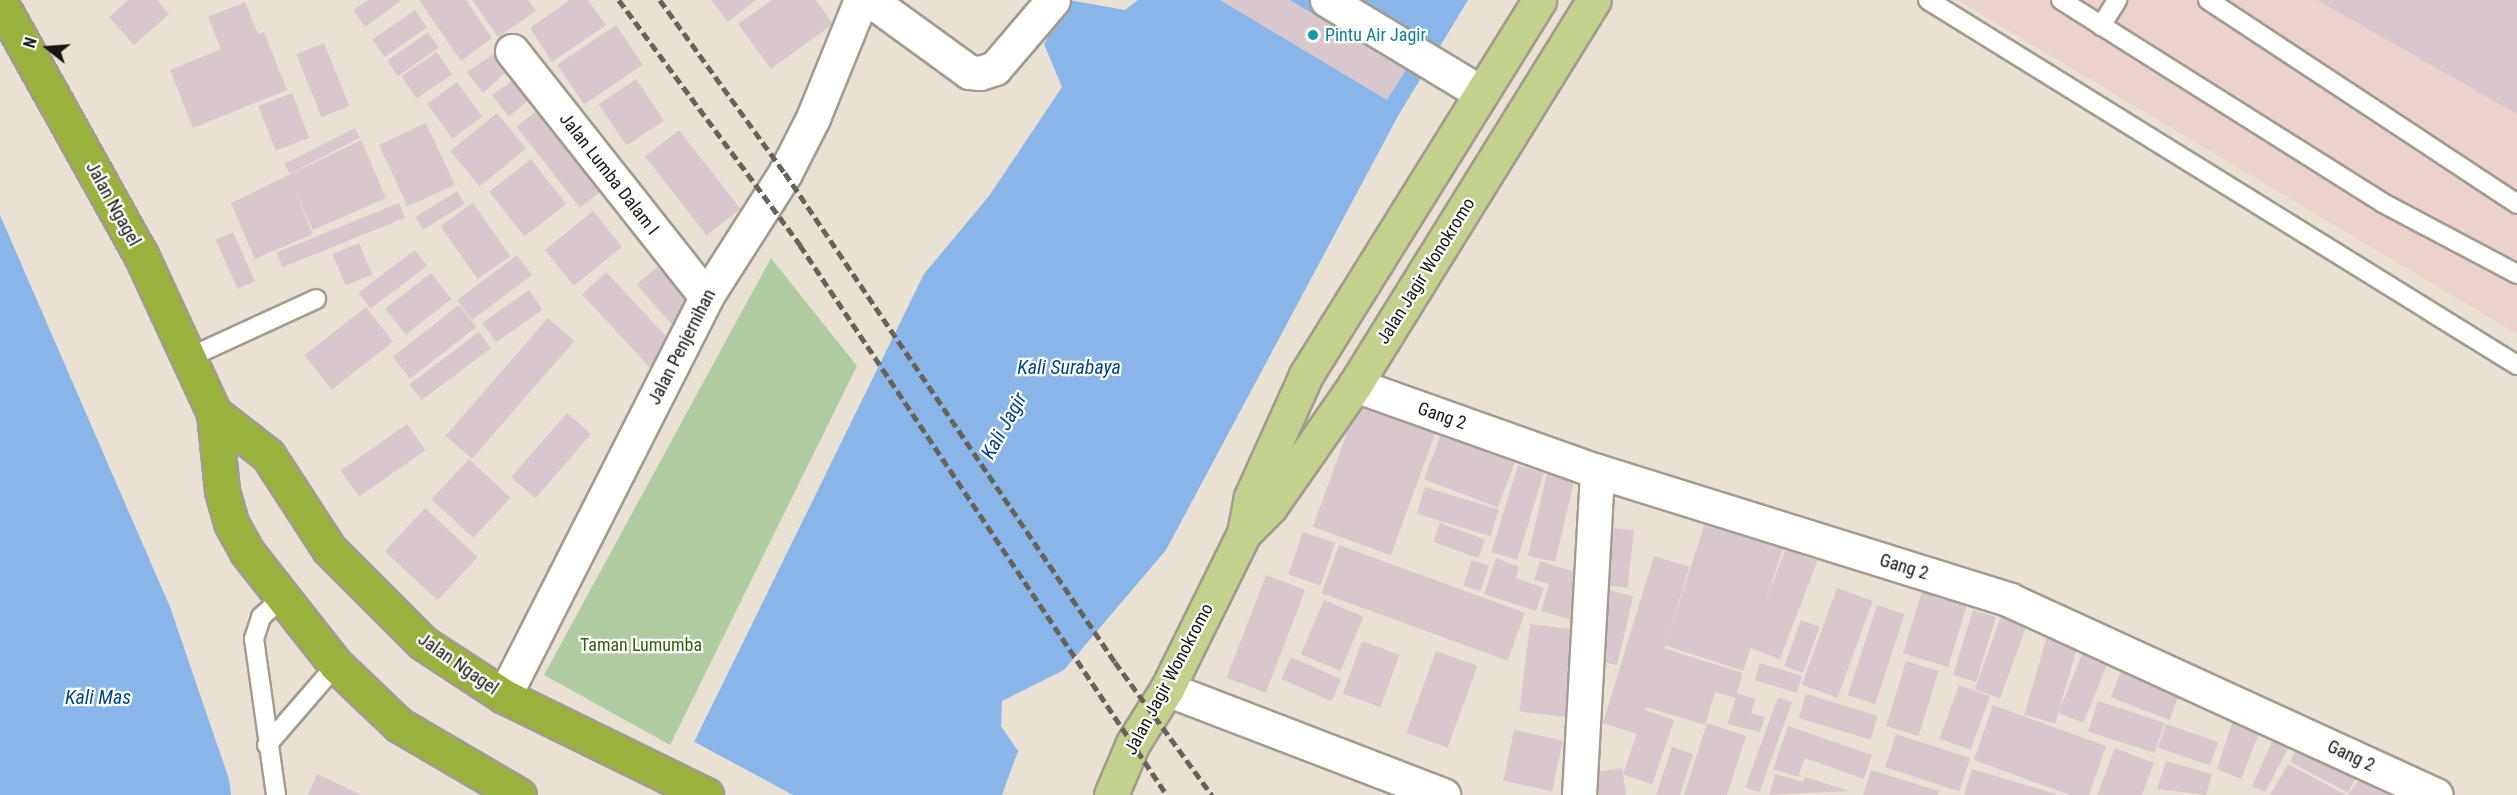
<!DOCTYPE html>
<style>
body{margin:0}
#map{position:relative;width:2517px;height:795px;overflow:hidden;background:#e9e2d4;font-family:"Roboto Condensed",sans-serif}
div>[style]{position:absolute}
[style*='--x']{left:calc(var(--x)*1px);top:calc(var(--y)*1px);width:calc(var(--w)*1px);rotate:calc(var(--a)*1deg)}
.commercial>*{inset:0;background:#ecd2cc}
.green>*{inset:0;background:#aecca0}
.water>*{inset:0;background:#89b5e8}
.pier>*{inset:0;background:#e9e2d4}
.building>*{inset:0;background:#d8c8cd;transform-origin:0 0}
.roads{filter:drop-shadow(2px 0 #a29c8f) drop-shadow(-2px 0 #a29c8f) drop-shadow(0 2px #a29c8f) drop-shadow(0 -2px #a29c8f)}
.lane>*{height:18px;margin:-9px;padding:0 9px;transform-origin:9px;border-radius:9px;background:#fff}
.street>*{height:33px;margin:-16.5px;padding:0 16.5px;transform-origin:16.5px;border-radius:16.5px;background:#fff}
.primary>*{height:33px;margin:-16.5px;padding:0 16.5px;transform-origin:16.5px;border-radius:16.5px;background:#c2d18b}
.highway>*{height:33px;margin:-16.5px;padding:0 16.5px;transform-origin:16.5px;border-radius:16.5px;background:#99b23d}
.rail>*{height:4.5px;margin-top:-2.25px;transform-origin:0;background:repeating-linear-gradient(90deg,#67635a 0 9px,transparent 0 13.5px)}
.dots>*{width:16px;height:16px;translate:-50% -50%;box-sizing:border-box;border:3px solid #fff;border-radius:50%}
span{translate:-50% -50%;white-space:nowrap;text-align:center;line-height:1.15;-webkit-text-stroke:4.5px #fff;paint-order:stroke}
.culture-label{font-size:18px;color:#0d838f}
.left{translate:0 -50%;text-align:left}
.street-label{font-size:18px;color:#181611}
.park-label{font-size:18px;color:#326011}
.water-label{font-size:20px;color:#004582;font-style:italic}
.north{position:absolute;left:18px;top:18px;width:60px;height:60px;-webkit-text-stroke:4px #fff;paint-order:stroke;rotate:287deg;font-size:16px;font-weight:700;line-height:24px;text-align:center;color:#181611}
.north::after{content:'';display:block;margin:auto;width:21px;height:27px;background:#181611;clip-path:polygon(50% 0,100% 100%,50% 72%,0 100%)}
</style>
<div id="map">
<div class="commercial">
<div style="clip-path:polygon(1957px 0,2517px 0,2517px 334px)"></div>
</div>
<div class="green">
<div style="clip-path:polygon(771px 258px,857px 366px,670px 745px,544px 675px)"></div>
</div>
<div class="water">
<div style="clip-path:polygon(1068px 0,1125px 10px,1138px 0,1468px 0,1398px 116px,1166px 550px,1064px 670px,1002px 701px,1001px 726px,1018px 751px,1002px 795px,668px 795px,924px 274px,989px 196px,1062px 87px,1044px 44px)"></div>
<div style="clip-path:polygon(0 215px,170px 607px,229px 779px,231px 795px,0 795px)"></div>
</div>
<div class="pier">
<div style="clip-path:polygon(691px 740px,793px 795px,665px 795px)"></div>
</div>
<div class="building">
<div style="clip-path:polygon(128px 0,157px 0,169px 14px,134px 45px,109px 17px)"></div>
<div style="clip-path:polygon(368px 0,402px 0,365px 27px,353px 10px)"></div>
<div style="clip-path:polygon(419px 0,466px 0,492px 38px,461px 61px)"></div>
<div style="clip-path:polygon(472px 0,528px 0,536px 11px,498px 37px)"></div>
<div style="clip-path:polygon(570px 0,588px 0,606px 25px,552px 62px,530px 28px)"></div>
<div style="clip-path:polygon(711px 0,756px 0,728px 22px)"></div>
<div style="clip-path:polygon(772px 0,816px 0,833px 24px,771px 69px,738px 24px)"></div>
<div style="clip-path:polygon(1220px 0,1290px 0,1406px 70px,1387px 100px)"></div>
<div style="clip-path:polygon(2317px 0,2517px 0,2517px 114px)"></div>
<div style="clip-path:polygon(245px 2px,258px 34px,264px 32px,287px 90px,193px 128px,170px 70px,221px 49px,208px 17px)"></div>
<div style="left:415px;top:10px;width:21px;height:52px;rotate:55deg"></div>
<div style="left:616px;top:25px;width:48px;height:71px;rotate:56deg"></div>
<div style="left:428px;top:32px;width:19px;height:50px;rotate:55deg"></div>
<div style="left:324px;top:43px;width:68px;height:30px;rotate:68deg"></div>
<div style="clip-path:polygon(502px 48px,514px 65px,483px 93px,467px 72px)"></div>
<div style="left:437px;top:52px;width:27px;height:43px;rotate:56deg"></div>
<div style="clip-path:polygon(522px 74px,536px 93px,509px 117px,492px 95px)"></div>
<div style="left:636px;top:79px;width:50px;height:45px;rotate:56deg"></div>
<div style="left:457px;top:82px;width:43px;height:37px;rotate:54deg"></div>
<div style="left:292px;top:93px;width:48px;height:36px;rotate:69deg"></div>
<div style="left:544px;top:105px;width:103px;height:35px;rotate:52deg"></div>
<div style="left:497px;top:113px;width:46px;height:60px;rotate:51deg"></div>
<div style="left:426px;top:123px;width:68px;height:52px;rotate:65deg"></div>
<div style="left:355px;top:128px;width:11px;height:79px;rotate:63deg"></div>
<div style="left:679px;top:130px;width:100px;height:43px;rotate:52deg"></div>
<div style="clip-path:polygon(361px 140px,386px 198px,313px 230px,292px 185px,313px 234px,255px 259px,231px 203px)"></div>
<div style="left:531px;top:159px;width:57px;height:53px;rotate:52deg"></div>
<div style="left:457px;top:191px;width:15px;height:49px;rotate:58deg"></div>
<div style="left:399px;top:203px;width:16px;height:132px;rotate:68deg"></div>
<div style="left:473px;top:203px;width:65px;height:40px;rotate:55deg"></div>
<div style="left:593px;top:211px;width:46px;height:62px;rotate:51deg"></div>
<div style="left:233px;top:232px;width:54px;height:19px;rotate:66deg"></div>
<div style="left:359px;top:243px;width:34px;height:29px;rotate:67deg"></div>
<div style="left:415px;top:250px;width:20px;height:71px;rotate:53deg"></div>
<div style="left:517px;top:255px;width:25px;height:75px;rotate:53deg"></div>
<div style="left:664px;top:261px;width:53px;height:36px;rotate:49deg"></div>
<div style="left:606px;top:272px;width:102px;height:33px;rotate:47deg"></div>
<div style="left:431px;top:273px;width:33px;height:58px;rotate:52deg"></div>
<div style="left:529px;top:290px;width:24px;height:57px;rotate:55deg"></div>
<div style="left:459px;top:305px;width:28px;height:84px;rotate:52deg"></div>
<div style="left:366px;top:307px;width:44px;height:78px;rotate:52deg"></div>
<div style="left:548px;top:318px;width:35px;height:156px;rotate:41deg"></div>
<div style="left:479px;top:332px;width:20px;height:87px;rotate:53deg"></div>
<div style="left:1359px;top:400px;width:83px;height:135px;rotate:20deg"></div>
<div style="left:567px;top:413px;width:32px;height:85px;rotate:41deg"></div>
<div style="left:407px;top:424px;width:32px;height:81px;rotate:55deg"></div>
<div style="left:1444px;top:427px;width:79px;height:56px;rotate:21deg"></div>
<div style="left:469px;top:459px;width:57px;height:55px;rotate:43deg"></div>
<div style="left:1518px;top:465px;width:27px;height:91px;rotate:17deg"></div>
<div style="left:1548px;top:469px;width:28px;height:89px;rotate:13deg"></div>
<div style="left:1425px;top:487px;width:77px;height:28px;rotate:17deg"></div>
<div style="left:425px;top:508px;width:72px;height:59px;rotate:43deg"></div>
<div style="left:1706px;top:520px;width:82px;height:132px;rotate:18deg"></div>
<div style="left:1440px;top:523px;width:48px;height:20px;rotate:20deg"></div>
<div style="left:1604px;top:527px;width:30px;height:58px;rotate:6deg"></div>
<div style="left:1303px;top:532px;width:34px;height:45px;rotate:19deg"></div>
<div style="left:1339px;top:545px;width:198px;height:51px;rotate:20deg"></div>
<div style="left:1786px;top:548px;width:34px;height:106px;rotate:21deg"></div>
<div style="left:1654px;top:556px;width:37px;height:175px;rotate:17deg"></div>
<div style="clip-path:polygon(1496px 558px,1519px 567px,1516px 578px,1544px 588px,1536px 611px,1484px 594px)"></div>
<div style="left:1472px;top:560px;width:18px;height:27px;rotate:19deg"></div>
<div style="clip-path:polygon(1540px 561px,1578px 573px,1573px 592px,1584px 595px,1577px 621px,1541px 611px,1549px 584px,1534px 580px)"></div>
<div style="left:1266px;top:575px;width:42px;height:110px;rotate:21deg"></div>
<div style="left:1837px;top:588px;width:38px;height:103px;rotate:20deg"></div>
<div style="left:1603px;top:589px;width:31px;height:71px;rotate:13deg"></div>
<div style="left:1922px;top:591px;width:47px;height:65px;rotate:17deg"></div>
<div style="left:1324px;top:600px;width:43px;height:59px;rotate:23deg"></div>
<div style="left:1877px;top:605px;width:29px;height:95px;rotate:18deg"></div>
<div style="left:1973px;top:610px;width:24px;height:68px;rotate:17deg"></div>
<div style="left:2002px;top:614px;width:27px;height:80px;rotate:20deg"></div>
<div style="left:1801px;top:620px;width:20px;height:49px;rotate:20deg"></div>
<div style="left:1530px;top:624px;width:54px;height:88px;rotate:7deg"></div>
<div style="left:2047px;top:636px;width:32px;height:82px;rotate:16deg"></div>
<div style="left:1362px;top:641px;width:40px;height:56px;rotate:20deg"></div>
<div style="left:2085px;top:647px;width:27px;height:71px;rotate:22deg"></div>
<div style="clip-path:polygon(1663px 648px,1743px 673px,1737px 693px,1755px 699px,1751px 713px,1765px 717px,1760px 732px,1727px 724px,1736px 698px,1715px 692px,1705px 725px,1646px 707px)"></div>
<div style="left:1436px;top:651px;width:44px;height:87px;rotate:20deg"></div>
<div style="left:1291px;top:657px;width:55px;height:24px;rotate:24deg"></div>
<div style="left:2125px;top:660px;width:63px;height:40px;rotate:21deg"></div>
<div style="left:1906px;top:661px;width:34px;height:68px;rotate:17deg"></div>
<div style="left:1760px;top:663px;width:44px;height:18px;rotate:17deg"></div>
<div style="left:1959px;top:685px;width:33px;height:57px;rotate:20deg"></div>
<div style="left:1806px;top:694px;width:75px;height:25px;rotate:17deg"></div>
<div style="left:1778px;top:697px;width:15px;height:96px;rotate:20deg"></div>
<div style="left:2098px;top:701px;width:70px;height:32px;rotate:18deg"></div>
<div style="clip-path:polygon(1993px 705px,2106px 746px,2089px 795px,2070px 795px,1974px 760px)"></div>
<div style="left:1645px;top:710px;width:31px;height:68px;rotate:19deg"></div>
<div style="clip-path:polygon(2236px 711px,2264px 720px,2241px 779px,2217px 769px)"></div>
<div style="clip-path:polygon(1707px 723px,1746px 736px,1727px 795px,1684px 795px)"></div>
<div style="left:2166px;top:724px;width:55px;height:25px;rotate:19deg"></div>
<div style="clip-path:polygon(1788px 726px,1872px 755px,1864px 779px,1805px 758px,1798px 777px,1773px 769px)"></div>
<div style="left:1514px;top:730px;width:50px;height:52px;rotate:12deg"></div>
<div style="clip-path:polygon(2276px 733px,2293px 739px,2265px 792px,2252px 786px)"></div>
<div style="left:1896px;top:734px;width:78px;height:35px;rotate:18deg"></div>
<div style="left:2303px;top:737px;width:66px;height:28px;rotate:28deg"></div>
<div style="clip-path:polygon(1672px 747px,1693px 754px,1680px 795px,1656px 795px)"></div>
<div style="clip-path:polygon(2115px 748px,2154px 763px,2142px 795px,2097px 795px)"></div>
<div style="clip-path:polygon(2166px 761px,2212px 774px,2206px 795px,2157px 789px)"></div>
<div style="clip-path:polygon(2288px 764px,2346px 795px,2270px 795px)"></div>
<div style="clip-path:polygon(1622px 768px,1626px 795px,1599px 795px,1596px 772px)"></div>
<div style="clip-path:polygon(1972px 769px,2056px 794px,2056px 795px,1964px 795px)"></div>
<div style="clip-path:polygon(2366px 769px,2394px 784px,2389px 795px,2348px 795px)"></div>
<div style="clip-path:polygon(1871px 770px,1939px 791px,1938px 795px,1863px 795px)"></div>
<div style="clip-path:polygon(317px 774px,343px 786px,361px 795px,308px 795px)"></div>
<div style="clip-path:polygon(1775px 774px,1803px 782px,1805px 777px,1850px 791px,1769px 795px)"></div>
</div>
<div class="roads">
<div class="lane">
<div style="--x:1928;--y:0;--w:693;--a:31.79"></div>
<div style="--x:2061;--y:0;--w:381;--a:32.2"></div>
<div style="--x:2383;--y:203;--w:152;--a:27.9"></div>
<div style="--x:2208;--y:0;--w:370;--a:33.4"></div>
<div style="--x:2101;--y:26;--w:31;--a:-58"></div>
<div style="--x:188;--y:358;--w:141;--a:-24.7"></div>
<div style="--x:267;--y:745;--w:106;--a:-49.2"></div>
<div style="--x:276;--y:795;--w:158;--a:-98"></div>
<div style="--x:254;--y:639;--w:23;--a:-72"></div>
<div style="--x:261;--y:617;--w:27;--a:-42"></div>
</div>
<div class="street">
<div style="--x:870;--y:0;--w:122;--a:36"></div>
<div style="--x:969;--y:72;--w:11;--a:5"></div>
<div style="--x:980;--y:73;--w:16;--a:-18"></div>
<div style="--x:995;--y:68;--w:89;--a:-49.5"></div>
<div style="--x:1327;--y:0;--w:180;--a:31.1"></div>
<div style="--x:512;--y:51;--w:313;--a:51.7"></div>
<div style="--x:1355;--y:385;--w:257;--a:19.6"></div>
<div style="--x:1597;--y:471;--w:433;--a:17.3"></div>
<div style="--x:2010;--y:600;--w:468;--a:24.6"></div>
<div style="--x:1167;--y:689;--w:296;--a:21"></div>
<div style="--x:504;--y:696;--w:447;--a:-63.1"></div>
<div style="--x:706;--y:297;--w:147;--a:-57.5"></div>
<div style="--x:785;--y:173;--w:62;--a:-63"></div>
<div style="--x:813;--y:118;--w:127;--a:-67.9"></div>
<div style="--x:1579;--y:795;--w:324;--a:-86.8"></div>
</div>
<div class="primary">
<div style="--x:1244;--y:533;--w:37;--a:-45"></div>
<div style="--x:1270;--y:507;--w:149;--a:-55.1"></div>
<div style="--x:1355;--y:385;--w:453;--a:-58.2"></div>
<div style="--x:1111;--y:795;--w:56;--a:-67.1"></div>
<div style="--x:1133;--y:743;--w:64;--a:-57.8"></div>
<div style="--x:1167;--y:689;--w:174;--a:-63.7"></div>
<div style="--x:1244;--y:533;--w:37;--a:-79"></div>
<div style="--x:1251;--y:497;--w:134;--a:-65.7"></div>
<div style="--x:1306;--y:375;--w:441;--a:-58.1"></div>
</div>
<div class="highway">
<div style="--x:0;--y:2;--w:290;--a:60.9"></div>
<div style="--x:141;--y:255;--w:174;--a:65.2"></div>
<div style="--x:214;--y:413;--w:78;--a:84.1"></div>
<div style="--x:222;--y:491;--w:33;--a:74"></div>
<div style="--x:231;--y:523;--w:33;--a:61"></div>
<div style="--x:247;--y:552;--w:144;--a:51.8"></div>
<div style="--x:336;--y:665;--w:87;--a:43.6"></div>
<div style="--x:399;--y:725;--w:139;--a:30.3"></div>
<div style="--x:214;--y:413;--w:68;--a:37.9"></div>
<div style="--x:268;--y:455;--w:112;--a:57"></div>
<div style="--x:329;--y:549;--w:133;--a:45"></div>
<div style="--x:423;--y:643;--w:97;--a:33.2"></div>
<div style="--x:504;--y:696;--w:225;--a:26.1"></div>
</div>
</div>
<div class="rail">
<div style="--x:619;--y:0;--w:305;--a:53.5"></div>
<div style="--x:800;--y:245;--w:661;--a:56.29"></div>
<div style="--x:660;--y:0;--w:213;--a:54.2"></div>
<div style="--x:785;--y:173;--w:590;--a:55.99"></div>
<div style="--x:1115;--y:662;--w:165;--a:53.9"></div>
</div>
<div class="dots">
<div style="left:1313px;top:35px;background:#0f9aa8"></div>
</div>
<div class="culture-label">
<span class="left" style="left:1325px;top:35px">Pintu Air Jagir</span>
</div>
<div class="street-label">
<span style="left:609px;top:174px;rotate:52deg">Jalan Lumba Dalam I</span>
<span style="left:113px;top:204px;rotate:61deg">Jalan Ngagel</span>
<span style="left:1426px;top:271px;rotate:-58deg">Jalan Jagir Wonokromo</span>
<span style="left:682px;top:347px;rotate:-63deg">Jalan Penjernihan</span>
<span style="left:1442px;top:416px;rotate:19deg">Gang 2</span>
<span style="left:1904px;top:567px;rotate:17deg">Gang 2</span>
<span style="left:458px;top:664px;rotate:35deg">Jalan Ngagel</span>
<span style="left:1169px;top:679px;rotate:-62deg">Jalan Jagir Wonokromo</span>
<span style="left:2351px;top:756px;rotate:25deg">Gang 2</span>
</div>
<div class="park-label">
<span style="left:641px;top:645px">Taman Lumumba</span>
</div>
<div class="water-label">
<span style="left:1069px;top:367px">Kali Surabaya</span>
<span style="left:1004px;top:426px;rotate:-61deg">Kali Jagir</span>
<span style="left:98px;top:697px">Kali Mas</span>
</div>
<div class="north">N</div>
</div>
